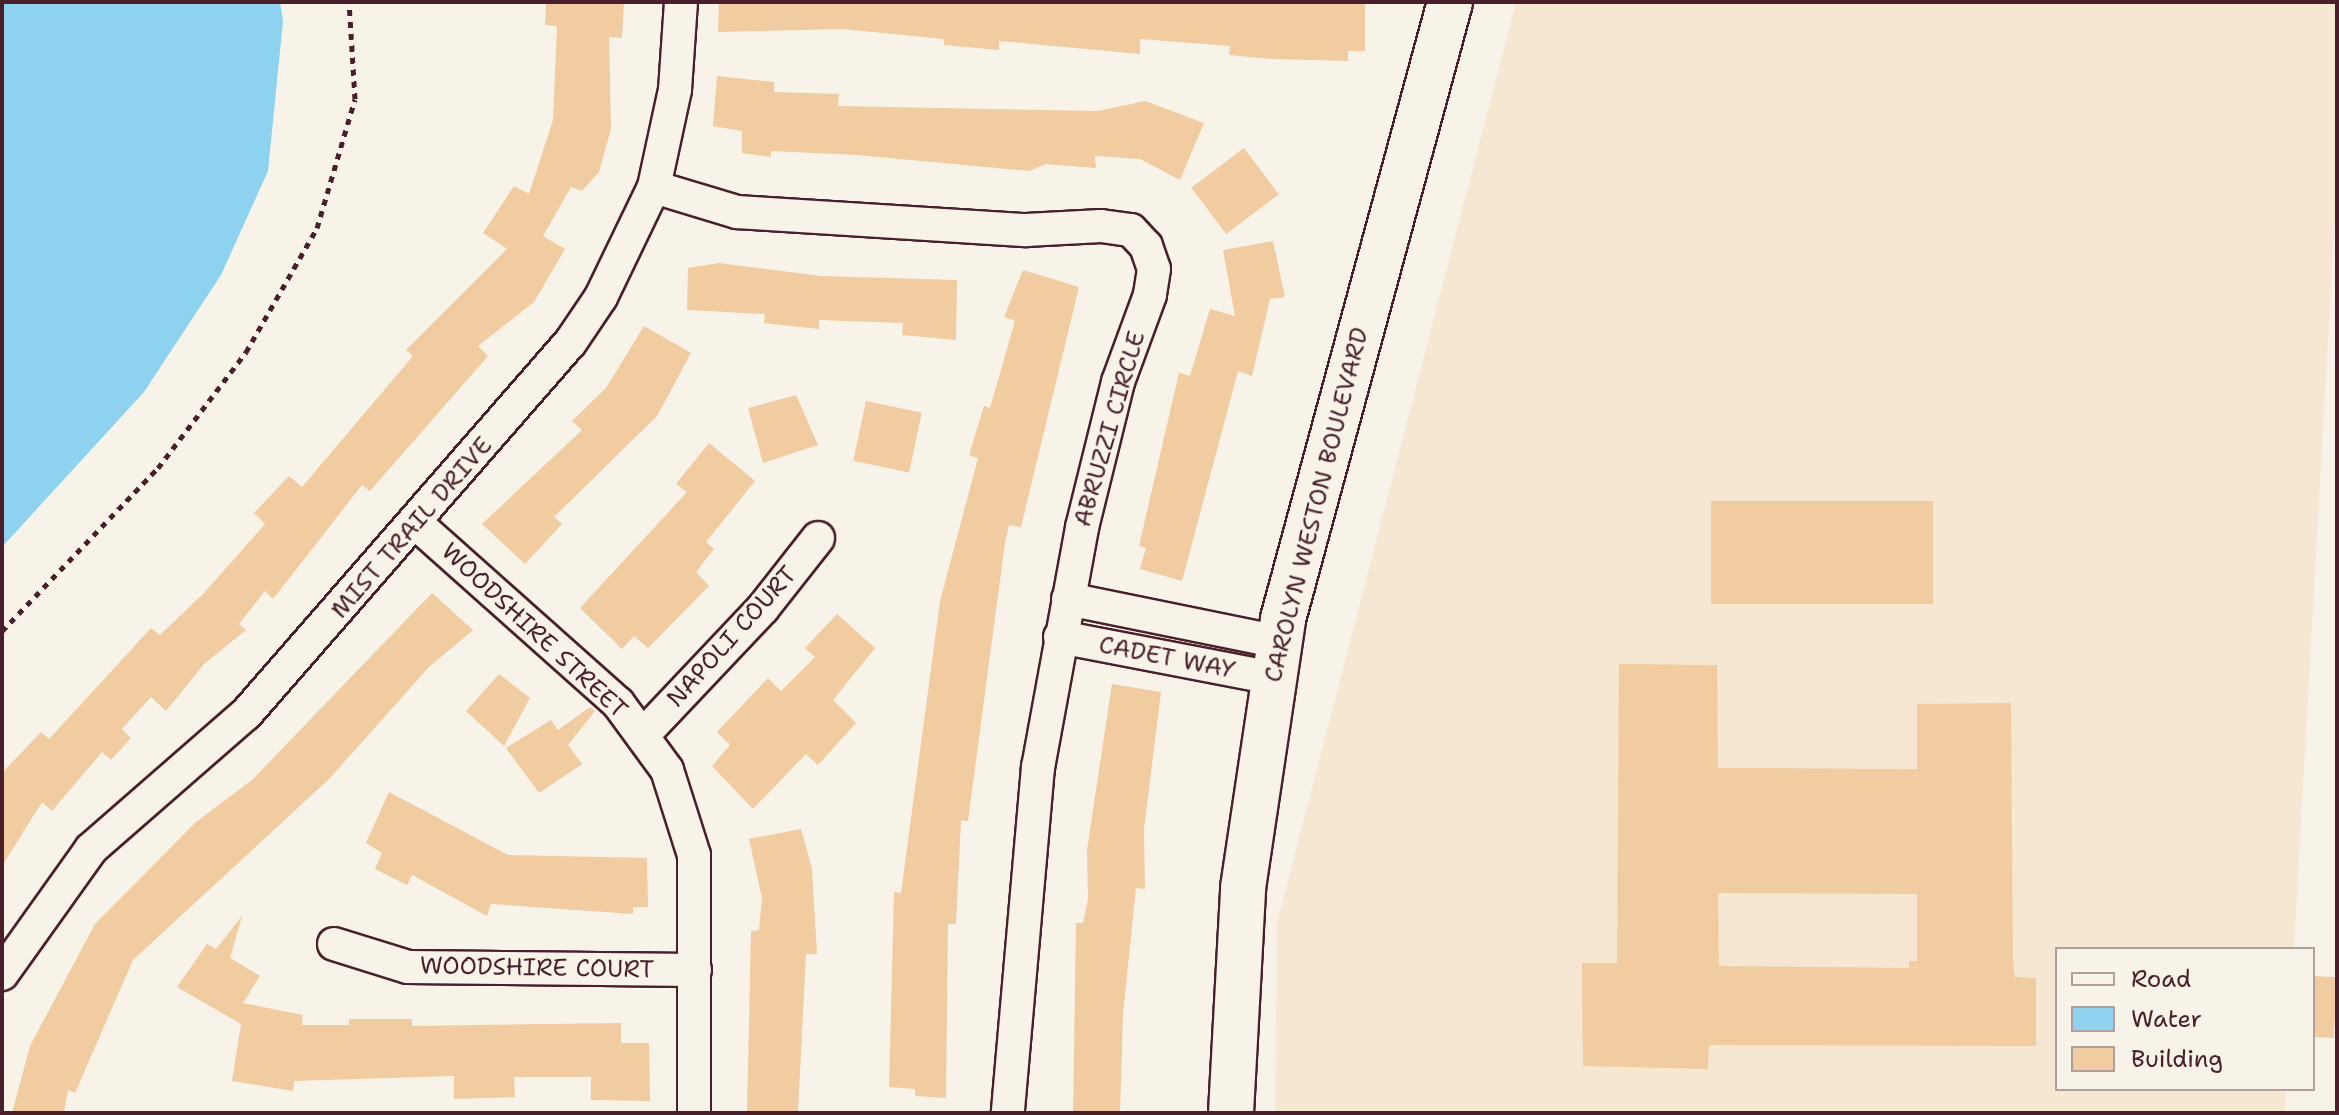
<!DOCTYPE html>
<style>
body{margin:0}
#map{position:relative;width:2339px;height:1115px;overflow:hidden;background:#f7f3e8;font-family:"Shantell Sans",sans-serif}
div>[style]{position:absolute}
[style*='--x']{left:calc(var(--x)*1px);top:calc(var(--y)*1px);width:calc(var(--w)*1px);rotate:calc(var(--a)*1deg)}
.built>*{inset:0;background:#f5e7d2}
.water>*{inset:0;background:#8dd3ef}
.building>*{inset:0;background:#f0cca0;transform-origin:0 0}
.path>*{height:5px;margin-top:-2.5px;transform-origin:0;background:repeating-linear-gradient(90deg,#4a1f2b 0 6px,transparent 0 12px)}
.roads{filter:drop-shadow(2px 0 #4a1f2b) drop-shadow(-2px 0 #4a1f2b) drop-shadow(0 2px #4a1f2b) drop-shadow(0 -2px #4a1f2b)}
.street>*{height:32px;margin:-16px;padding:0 16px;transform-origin:16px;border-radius:16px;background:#f7f3e8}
.secondary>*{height:44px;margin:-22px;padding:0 22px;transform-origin:22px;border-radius:22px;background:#f7f3e8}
span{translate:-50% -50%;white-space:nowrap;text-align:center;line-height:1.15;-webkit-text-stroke:6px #f7f3e8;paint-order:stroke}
.street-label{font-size:24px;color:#4a1f2b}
.frame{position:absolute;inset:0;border:4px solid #4a1f2b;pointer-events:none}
.legend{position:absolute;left:2055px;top:947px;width:260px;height:144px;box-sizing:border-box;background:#f7f3e8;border:2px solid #b29e9c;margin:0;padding:10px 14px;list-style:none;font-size:24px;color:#4a1f2b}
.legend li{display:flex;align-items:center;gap:16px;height:40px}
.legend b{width:40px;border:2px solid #b29e9c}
</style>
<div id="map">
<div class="built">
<div style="clip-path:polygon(1516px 2px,2337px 2px,2337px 182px,2294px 949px,2057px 949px,2057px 1089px,2286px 1089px,2285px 1113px,1275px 1113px,1277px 923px)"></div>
</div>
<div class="water">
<div style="clip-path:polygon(2px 2px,280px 2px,283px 21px,268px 171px,221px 275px,144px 392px,2px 547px)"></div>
</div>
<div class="building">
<div style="clip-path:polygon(546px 2px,624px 2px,622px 38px,609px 37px,611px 129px,599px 172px,582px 191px,571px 187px,543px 236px,565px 249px,534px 302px,478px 346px,488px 356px,370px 491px,362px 485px,273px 599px,265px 591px,239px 624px,246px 630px,204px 664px,166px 711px,151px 697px,122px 729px,131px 738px,111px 760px,102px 752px,52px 811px,42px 802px,2px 866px,2px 773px,41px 732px,49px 739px,151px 628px,160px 635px,204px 593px,265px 524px,254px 513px,289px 476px,302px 487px,413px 356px,406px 350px,507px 249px,483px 233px,514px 186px,529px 194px,553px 120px,557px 26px,545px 25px)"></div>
<div style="clip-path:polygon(719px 2px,1365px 2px,1365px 51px,1348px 51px,1348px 61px,1273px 59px,1229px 55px,1230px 46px,1140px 39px,1140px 54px,999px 41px,999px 50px,944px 45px,944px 39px,842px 29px,718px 32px)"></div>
<div style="clip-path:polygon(717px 76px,774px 82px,774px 92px,839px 94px,838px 106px,1098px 111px,1145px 101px,1204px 123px,1180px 180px,1140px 159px,1095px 156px,1096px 168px,1046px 164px,1029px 171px,857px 155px,771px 151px,771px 157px,742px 153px,742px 131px,713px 126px)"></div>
<div style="left:1244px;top:148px;width:58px;height:66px;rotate:53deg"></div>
<div style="clip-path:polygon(1273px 241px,1285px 297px,1270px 299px,1252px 376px,1238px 371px,1182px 581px,1140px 569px,1146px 548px,1139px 546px,1179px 373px,1190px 376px,1210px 309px,1235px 316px,1223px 250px)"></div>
<div style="clip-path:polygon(719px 263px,821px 276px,957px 280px,956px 340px,902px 335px,903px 323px,819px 320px,819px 329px,764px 323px,765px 314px,687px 310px,688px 268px)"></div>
<div style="clip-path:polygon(1023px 270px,1079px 287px,1021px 527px,1009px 525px,1005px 543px,968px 821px,961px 820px,956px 924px,948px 924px,946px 1098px,915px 1096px,915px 1089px,889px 1087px,894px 892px,901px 893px,940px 601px,978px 458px,969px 455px,984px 406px,990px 408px,1015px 321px,1004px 317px)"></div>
<div style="clip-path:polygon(644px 326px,691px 353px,657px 416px,554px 517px,562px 524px,525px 564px,482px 524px,582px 430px,572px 421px,606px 388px)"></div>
<div style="clip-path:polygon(796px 395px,818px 445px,763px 463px,748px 408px)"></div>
<div style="left:866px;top:401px;width:57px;height:61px;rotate:12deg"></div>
<div style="clip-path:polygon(709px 443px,755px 481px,706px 542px,714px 549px,696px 572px,709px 586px,648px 648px,634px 636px,622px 649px,580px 608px,687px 492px,676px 484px)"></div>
<div style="left:1933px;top:501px;width:103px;height:222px;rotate:90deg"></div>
<div style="clip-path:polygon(432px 593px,473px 630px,429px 667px,328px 780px,133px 960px,75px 1093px,68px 1090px,64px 1113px,12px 1113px,30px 1046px,95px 924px,196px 822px,252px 780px)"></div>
<div style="clip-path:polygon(837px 614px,875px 648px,833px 700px,856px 723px,818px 765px,806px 754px,753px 809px,712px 766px,730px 745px,717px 732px,768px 678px,781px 691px,815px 657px,805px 648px)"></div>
<div style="clip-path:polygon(evenodd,1619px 664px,1717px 665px,1718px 768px,1917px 769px,1917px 704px,2011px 703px,2013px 961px,2015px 977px,2036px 978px,2036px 1046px,1709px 1045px,1708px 1069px,1583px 1066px,1582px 963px,1617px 963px,1619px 664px,1718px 893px,1917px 894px,1917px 961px,1909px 961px,1909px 968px,1719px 966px,1718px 893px)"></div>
<div style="clip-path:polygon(499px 674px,530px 698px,504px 746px,466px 711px)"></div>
<div style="clip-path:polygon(1112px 684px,1161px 692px,1144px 829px,1145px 889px,1136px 888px,1123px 1014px,1120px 1113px,1073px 1113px,1076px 923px,1083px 923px,1088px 899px,1087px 850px)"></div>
<div style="clip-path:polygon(590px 707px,595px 711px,568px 745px,582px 764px,539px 793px,506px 748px,551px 720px,558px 730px)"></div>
<div style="clip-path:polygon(389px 792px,508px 855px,647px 858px,648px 907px,633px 907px,633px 914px,491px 904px,487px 916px,412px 875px,407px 885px,375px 869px,382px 853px,366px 843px)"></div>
<div style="clip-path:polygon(801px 829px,812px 869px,817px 954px,806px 954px,798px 1113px,747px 1113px,751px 931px,759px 930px,762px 898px,749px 839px)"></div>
<div style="clip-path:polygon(242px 916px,230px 958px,260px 976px,243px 1003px,303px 1015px,302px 1025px,349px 1025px,349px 1019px,412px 1019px,412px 1026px,621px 1023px,621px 1043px,649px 1043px,650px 1101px,591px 1100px,591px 1077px,514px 1077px,515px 1097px,454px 1099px,454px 1076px,294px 1081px,293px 1091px,232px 1081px,241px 1024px,177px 987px,207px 944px,216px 949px)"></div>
<div style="left:2315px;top:976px;width:22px;height:61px;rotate:3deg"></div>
</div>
<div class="path">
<div style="--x:2;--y:631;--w:226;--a:-46.3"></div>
<div style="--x:158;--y:468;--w:146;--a:-52.8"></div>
<div style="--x:246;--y:352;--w:143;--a:-60.2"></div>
<div style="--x:317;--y:228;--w:134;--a:-73.6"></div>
<div style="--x:355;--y:99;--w:97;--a:-93.5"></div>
</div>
<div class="roads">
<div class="street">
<div style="--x:654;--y:187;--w:87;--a:16.8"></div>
<div style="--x:737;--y:212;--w:290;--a:3.6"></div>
<div style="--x:1026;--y:230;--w:75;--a:-3.1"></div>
<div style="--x:1101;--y:226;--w:30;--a:8"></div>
<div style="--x:1131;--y:230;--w:22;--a:47"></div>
<div style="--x:1146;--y:246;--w:24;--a:71"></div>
<div style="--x:1154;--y:269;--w:26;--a:99"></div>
<div style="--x:1150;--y:295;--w:93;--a:110.2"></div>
<div style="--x:1118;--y:382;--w:150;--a:103.9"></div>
<div style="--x:1082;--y:528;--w:243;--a:100.4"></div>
<div style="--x:1038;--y:767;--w:347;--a:95"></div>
<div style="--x:418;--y:525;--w:268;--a:41.7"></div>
<div style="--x:618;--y:703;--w:83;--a:53.8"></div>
<div style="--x:667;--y:770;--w:89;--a:72.4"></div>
<div style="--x:694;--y:855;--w:258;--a:90"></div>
<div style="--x:1068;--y:599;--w:215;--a:11.5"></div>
<div style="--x:1060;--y:637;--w:217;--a:10.9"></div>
<div style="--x:644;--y:734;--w:173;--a:-46.6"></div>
<div style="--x:763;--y:608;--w:89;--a:-51.8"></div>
<div style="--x:334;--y:944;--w:77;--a:17.3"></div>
<div style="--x:408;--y:967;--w:287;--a:0.6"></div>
<div style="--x:2;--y:974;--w:153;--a:-54.5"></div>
<div style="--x:91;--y:849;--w:206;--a:-41.1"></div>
<div style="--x:246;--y:714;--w:493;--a:-48.9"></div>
<div style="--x:570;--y:343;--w:55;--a:-56"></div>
<div style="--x:601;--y:297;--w:122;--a:-64.3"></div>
<div style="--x:654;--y:187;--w:99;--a:-77.8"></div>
<div style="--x:675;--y:90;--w:88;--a:-86.1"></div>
</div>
<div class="secondary">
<div style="--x:1231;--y:1113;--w:225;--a:-86.9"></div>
<div style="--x:1243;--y:888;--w:272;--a:-81.5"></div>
<div style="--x:1283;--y:619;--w:639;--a:-74.85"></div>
</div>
</div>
<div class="street-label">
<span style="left:1110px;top:429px;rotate:-74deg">ABRUZZI CIRCLE</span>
<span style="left:1317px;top:505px;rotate:-76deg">CAROLYN WESTON BOULEVARD</span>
<span style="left:412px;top:528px;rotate:-49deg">MIST TRAIL DRIVE</span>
<span style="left:534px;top:631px;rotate:43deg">WOODSHIRE STREET</span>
<span style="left:732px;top:637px;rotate:-48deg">NAPOLI COURT</span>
<span style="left:1167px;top:658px;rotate:11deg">CADET WAY</span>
<span style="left:537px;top:968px;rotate:1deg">WOODSHIRE COURT</span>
</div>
<div class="frame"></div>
<ul class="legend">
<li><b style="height:10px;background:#f7f3e8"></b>Road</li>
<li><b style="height:22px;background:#8dd3ef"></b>Water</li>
<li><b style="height:22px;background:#f0cca0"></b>Building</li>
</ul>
</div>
